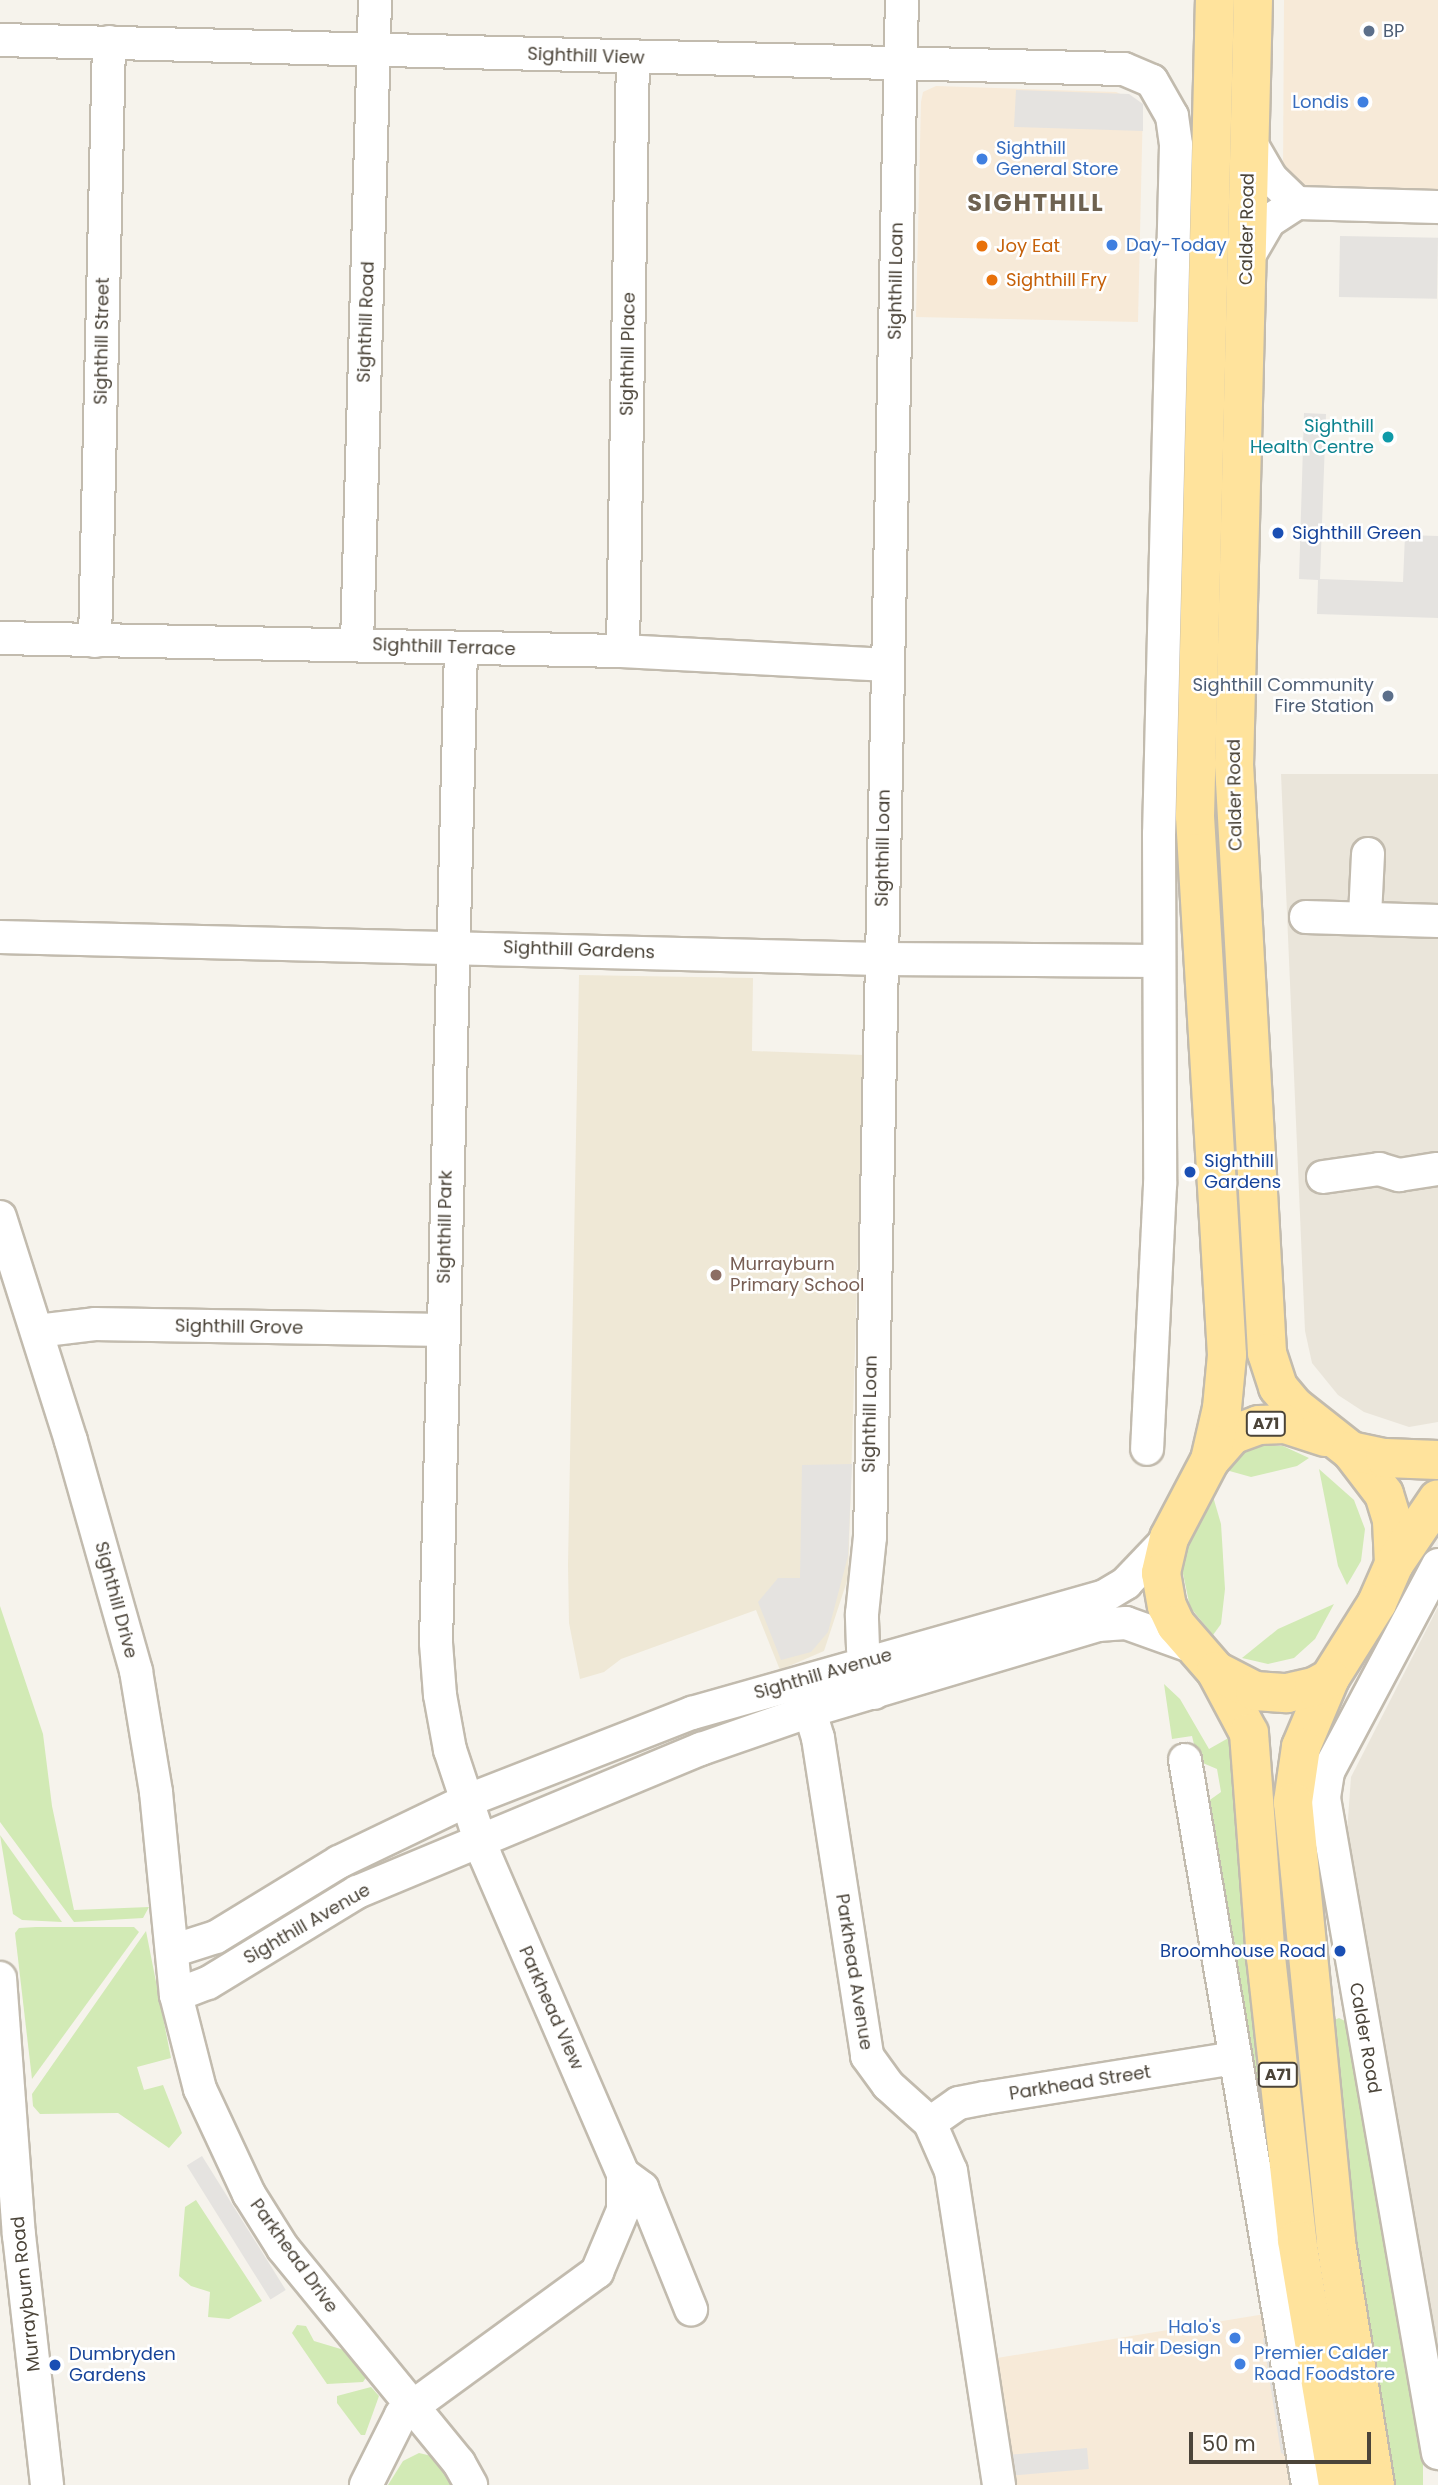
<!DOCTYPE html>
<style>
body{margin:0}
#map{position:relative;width:1438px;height:2485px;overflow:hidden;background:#f6f3ec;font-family:Poppins,sans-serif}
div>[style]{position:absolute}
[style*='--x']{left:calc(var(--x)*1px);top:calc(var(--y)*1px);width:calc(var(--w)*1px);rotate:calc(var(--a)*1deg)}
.residential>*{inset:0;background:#eae5da}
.commercial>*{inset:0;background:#f7ead8}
.education>*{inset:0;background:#efe8d6}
.green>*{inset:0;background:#d2eab5}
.parking>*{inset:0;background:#e5e3e0;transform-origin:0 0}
.roads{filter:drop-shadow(2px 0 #c2bbae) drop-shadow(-2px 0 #c2bbae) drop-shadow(0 2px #c2bbae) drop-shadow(0 -2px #c2bbae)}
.minor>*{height:32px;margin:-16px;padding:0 16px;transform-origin:16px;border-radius:16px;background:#fff}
.major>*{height:38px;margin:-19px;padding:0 19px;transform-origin:19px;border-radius:19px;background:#ffe39c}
.dots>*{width:19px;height:19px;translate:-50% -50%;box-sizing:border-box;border:4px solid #fff;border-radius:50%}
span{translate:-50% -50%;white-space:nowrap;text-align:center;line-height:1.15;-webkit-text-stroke:5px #fff;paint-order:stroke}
.shield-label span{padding:2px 5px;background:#fff;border:2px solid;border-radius:5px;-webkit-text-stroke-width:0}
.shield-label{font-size:16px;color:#4b4439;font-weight:700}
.service-label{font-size:18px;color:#4e5e75}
.left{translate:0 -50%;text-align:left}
.right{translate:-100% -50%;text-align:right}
.street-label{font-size:18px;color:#4b4439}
.shop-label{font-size:18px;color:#366cbe}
.food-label{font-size:18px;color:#c56008}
.culture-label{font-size:18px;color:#0d838f}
.transit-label{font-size:18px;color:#164399}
.education-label{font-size:18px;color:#785e54}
.district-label{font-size:24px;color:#6e6250;font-weight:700;letter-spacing:2px}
.scale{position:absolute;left:1189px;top:2432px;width:182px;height:32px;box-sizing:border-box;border:4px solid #4b4439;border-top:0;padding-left:9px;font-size:21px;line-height:24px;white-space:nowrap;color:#4b4439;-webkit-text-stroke:5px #fff;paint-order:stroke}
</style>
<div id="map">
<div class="residential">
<div style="clip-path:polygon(1281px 774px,1438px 774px,1438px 1422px,1409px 1427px,1364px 1412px,1338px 1395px,1312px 1363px,1305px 1331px)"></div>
<div style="clip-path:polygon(1438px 1607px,1438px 2366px,1347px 1833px,1351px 1777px)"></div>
</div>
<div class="commercial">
<div style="clip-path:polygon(1284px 0,1438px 0,1438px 198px,1304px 194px,1283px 176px)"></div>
<div style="clip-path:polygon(936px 86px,1116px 92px,1143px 104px,1138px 322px,916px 317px,921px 102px,923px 92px)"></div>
<div style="clip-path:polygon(1271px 2313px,1296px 2485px,1015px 2485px,997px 2358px)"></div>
</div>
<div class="education">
<div style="clip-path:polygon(579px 975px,753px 978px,752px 1051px,864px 1055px,848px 1578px,824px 1651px,780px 1670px,756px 1610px,621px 1659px,604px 1672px,580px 1679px,569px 1623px,568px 1565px)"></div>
</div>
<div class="green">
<div style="clip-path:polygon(1259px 1446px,1283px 1446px,1309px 1458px,1297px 1466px,1251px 1477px,1226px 1470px,1246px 1451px)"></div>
<div style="clip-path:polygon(1319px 1469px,1354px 1500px,1365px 1529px,1361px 1561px,1347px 1585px,1338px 1566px)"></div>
<div style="clip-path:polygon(1212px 1493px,1221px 1524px,1225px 1589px,1221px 1624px,1213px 1635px,1190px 1607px,1182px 1569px,1185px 1544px)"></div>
<div style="clip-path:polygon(1334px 1604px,1315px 1639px,1294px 1658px,1268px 1664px,1242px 1658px,1278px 1629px)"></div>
<div style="clip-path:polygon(0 1606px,43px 1734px,52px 1806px,74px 1910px,149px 1907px,143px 1918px,74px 1922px,0 1822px)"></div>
<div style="clip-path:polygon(1164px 1684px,1180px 1699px,1209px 1749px,1232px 1736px,1290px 2282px,1207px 1802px,1221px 1792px,1217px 1769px,1198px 1761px,1192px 1736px,1172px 1739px)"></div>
<div style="clip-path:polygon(0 1835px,62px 1922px,22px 1920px,13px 1914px)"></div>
<div style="clip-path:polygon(36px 1927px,134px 1927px,139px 1932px,32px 2079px,15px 1933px,19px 1928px)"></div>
<div style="clip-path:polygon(146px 1931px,171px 2058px,137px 2067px,144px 2090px,163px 2085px,182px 2133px,169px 2148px,118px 2113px,40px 2114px,33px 2106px,32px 2094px)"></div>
<div style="clip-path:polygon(1339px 2018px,1351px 2024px,1423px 2437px,1423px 2485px,1390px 2485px,1359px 2313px,1330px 2022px)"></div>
<div style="clip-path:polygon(196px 2200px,262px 2301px,229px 2319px,208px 2317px,210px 2292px,191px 2286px,179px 2276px,185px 2207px)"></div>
<div style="clip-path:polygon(297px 2325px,306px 2326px,314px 2341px,344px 2350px,367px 2376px,363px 2382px,327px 2384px,292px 2333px)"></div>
<div style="clip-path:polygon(371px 2387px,379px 2396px,365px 2435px,361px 2435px,337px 2403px,337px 2396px)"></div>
<div style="clip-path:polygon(419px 2453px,432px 2456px,452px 2485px,388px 2485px,403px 2461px)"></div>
</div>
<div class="parking">
<div style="clip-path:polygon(1016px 90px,1129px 94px,1143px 104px,1143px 131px,1014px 127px)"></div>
<div style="left:1340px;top:236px;width:98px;height:61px;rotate:1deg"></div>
<div style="clip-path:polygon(1304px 413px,1326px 414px,1320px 579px,1403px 582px,1405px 535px,1438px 536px,1438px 618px,1317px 614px,1318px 580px,1299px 579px)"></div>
<div style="clip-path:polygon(852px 1464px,848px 1556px,828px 1632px,811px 1652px,781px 1660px,758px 1602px,778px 1578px,800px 1578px,802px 1465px)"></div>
<div style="left:202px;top:2156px;width:158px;height:18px;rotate:58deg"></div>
<div style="clip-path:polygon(1271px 2330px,1296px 2460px,1281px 2453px,1263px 2339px)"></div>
<div style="left:1087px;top:2448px;width:21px;height:80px;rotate:85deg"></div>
</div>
<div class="roads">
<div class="minor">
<div style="--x:0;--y:40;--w:1124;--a:1.48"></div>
<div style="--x:1124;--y:69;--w:30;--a:23"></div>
<div style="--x:1152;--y:81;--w:40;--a:60.3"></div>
<div style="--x:1172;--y:116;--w:29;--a:82"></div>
<div style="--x:1176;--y:145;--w:689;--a:91.41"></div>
<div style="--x:1159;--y:834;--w:351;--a:89.8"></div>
<div style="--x:1160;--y:1185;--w:264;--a:92.8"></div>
<div style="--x:1249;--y:140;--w:44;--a:59.9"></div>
<div style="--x:1271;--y:178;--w:36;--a:44"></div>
<div style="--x:1247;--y:259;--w:44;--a:-59.9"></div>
<div style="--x:1269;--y:221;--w:33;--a:-33"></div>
<div style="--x:1297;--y:203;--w:141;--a:1.6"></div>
<div style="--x:0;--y:638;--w:623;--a:1.2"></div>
<div style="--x:623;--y:651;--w:264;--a:3"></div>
<div style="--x:95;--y:641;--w:599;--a:-88.66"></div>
<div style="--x:357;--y:644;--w:644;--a:-88.4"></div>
<div style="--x:623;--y:651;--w:594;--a:-89.04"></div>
<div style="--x:1365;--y:916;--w:62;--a:-87.2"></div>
<div style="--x:1306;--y:917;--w:132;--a:1.7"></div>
<div style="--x:0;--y:937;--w:880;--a:1.43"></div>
<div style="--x:880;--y:959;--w:278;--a:0.4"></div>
<div style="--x:1323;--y:1177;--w:57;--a:-8.1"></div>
<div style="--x:1379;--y:1169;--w:21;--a:17"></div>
<div style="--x:1399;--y:1175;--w:39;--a:-9"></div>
<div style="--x:0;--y:1217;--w:235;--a:72.4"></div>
<div style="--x:71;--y:1441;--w:239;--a:74.2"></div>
<div style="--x:136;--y:1671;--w:123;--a:80.6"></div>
<div style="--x:156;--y:1792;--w:204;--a:84.4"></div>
<div style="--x:176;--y:1995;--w:97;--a:75.7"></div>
<div style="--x:200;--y:2089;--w:116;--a:65"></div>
<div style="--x:249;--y:2194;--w:64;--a:57.8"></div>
<div style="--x:283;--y:2248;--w:278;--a:50.7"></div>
<div style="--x:459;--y:2463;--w:25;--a:61"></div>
<div style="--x:37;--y:1331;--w:58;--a:-6.9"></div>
<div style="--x:95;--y:1324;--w:348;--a:1"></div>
<div style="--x:1438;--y:1565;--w:234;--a:118"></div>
<div style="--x:1328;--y:1772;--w:26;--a:99"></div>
<div style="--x:1324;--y:1798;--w:665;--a:80.13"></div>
<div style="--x:804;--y:1692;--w:48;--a:73.1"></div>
<div style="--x:818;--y:1738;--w:322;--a:81.2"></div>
<div style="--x:867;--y:2056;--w:36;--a:54"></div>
<div style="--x:888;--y:2085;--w:57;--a:42.1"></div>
<div style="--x:930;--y:2123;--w:52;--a:66.4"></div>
<div style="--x:951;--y:2171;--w:318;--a:81.3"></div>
<div style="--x:874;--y:1693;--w:46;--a:-103.7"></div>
<div style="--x:863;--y:1648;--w:34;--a:-92"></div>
<div style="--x:862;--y:1614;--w:77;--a:-84.1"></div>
<div style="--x:870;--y:1537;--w:1537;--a:-88.81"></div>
<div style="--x:1185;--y:1760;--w:735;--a:80.37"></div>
<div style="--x:172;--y:1951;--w:46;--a:-17.7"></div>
<div style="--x:216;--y:1937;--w:144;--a:-31.4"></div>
<div style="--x:339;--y:1862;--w:141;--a:-25.7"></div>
<div style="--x:466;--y:1801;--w:243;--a:-21.3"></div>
<div style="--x:692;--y:1713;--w:427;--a:-15.8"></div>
<div style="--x:1103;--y:1597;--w:27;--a:-31"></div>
<div style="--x:1126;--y:1583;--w:62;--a:-46.3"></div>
<div style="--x:0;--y:1978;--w:258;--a:85.8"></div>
<div style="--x:19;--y:2235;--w:252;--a:83.6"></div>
<div style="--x:176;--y:1995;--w:34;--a:-21"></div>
<div style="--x:208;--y:1983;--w:175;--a:-31.4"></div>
<div style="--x:357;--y:1892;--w:373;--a:-22.6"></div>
<div style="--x:701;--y:1749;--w:115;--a:-19.2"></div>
<div style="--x:810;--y:1711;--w:301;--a:-16.6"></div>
<div style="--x:1098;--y:1625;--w:28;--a:-4"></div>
<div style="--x:1126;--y:1623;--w:71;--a:19.7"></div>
<div style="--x:930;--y:2123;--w:35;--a:-35"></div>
<div style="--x:959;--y:2103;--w:26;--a:-11"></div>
<div style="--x:985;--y:2098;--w:253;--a:-9.1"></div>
<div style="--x:623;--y:2174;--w:24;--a:36"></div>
<div style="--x:642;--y:2188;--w:131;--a:68"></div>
<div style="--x:366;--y:2485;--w:78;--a:-63.4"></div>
<div style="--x:401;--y:2415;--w:243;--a:-36.1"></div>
<div style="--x:597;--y:2272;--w:67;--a:-67.2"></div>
<div style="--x:623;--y:2210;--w:36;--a:-90"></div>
<div style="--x:623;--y:2174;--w:348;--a:-113.4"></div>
<div style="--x:485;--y:1855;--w:111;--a:-108.4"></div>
<div style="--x:450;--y:1750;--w:56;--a:-100.3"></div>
<div style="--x:440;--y:1695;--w:52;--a:-94.4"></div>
<div style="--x:436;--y:1643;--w:995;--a:-88.56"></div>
</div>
<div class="major">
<div style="--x:1253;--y:0;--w:764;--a:91.42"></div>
<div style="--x:1234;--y:764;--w:590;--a:86.79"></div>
<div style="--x:1267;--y:1353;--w:36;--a:72"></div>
<div style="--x:1278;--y:1387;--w:26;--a:50"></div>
<div style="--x:1295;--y:1407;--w:71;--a:38.2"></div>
<div style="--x:1351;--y:1451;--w:54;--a:52.5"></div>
<div style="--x:1384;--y:1494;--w:28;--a:73"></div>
<div style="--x:1392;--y:1521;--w:43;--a:87.3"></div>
<div style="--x:1394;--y:1564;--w:43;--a:113.6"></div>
<div style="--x:1377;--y:1603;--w:89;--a:122.1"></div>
<div style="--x:1330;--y:1678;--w:75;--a:112.8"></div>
<div style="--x:1301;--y:1747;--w:56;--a:98.3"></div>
<div style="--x:1293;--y:1802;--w:442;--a:84.4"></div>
<div style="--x:1336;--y:2242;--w:246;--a:80.9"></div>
<div style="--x:1325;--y:1437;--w:42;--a:-162"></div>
<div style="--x:1285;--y:1424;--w:26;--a:178"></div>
<div style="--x:1259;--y:1425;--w:29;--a:160"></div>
<div style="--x:1232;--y:1435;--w:33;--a:131"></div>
<div style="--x:1210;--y:1460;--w:88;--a:117.7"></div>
<div style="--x:1169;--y:1538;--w:36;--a:103"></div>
<div style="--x:1161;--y:1573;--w:34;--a:80"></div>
<div style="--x:1167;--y:1606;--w:21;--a:65"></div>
<div style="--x:1176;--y:1625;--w:61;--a:49"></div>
<div style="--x:1216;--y:1671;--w:70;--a:62"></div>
<div style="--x:1249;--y:1733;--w:225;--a:85.7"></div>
<div style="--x:1266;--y:1957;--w:285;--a:83.7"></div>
<div style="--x:1297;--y:2240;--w:248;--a:80.5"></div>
<div style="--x:1351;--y:1451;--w:35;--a:12"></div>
<div style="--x:1385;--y:1458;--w:53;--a:2.2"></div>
<div style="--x:1210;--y:1460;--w:53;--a:-77"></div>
<div style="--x:1222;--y:1408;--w:53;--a:-84.6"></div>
<div style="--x:1227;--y:1355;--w:540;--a:-93.4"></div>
<div style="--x:1195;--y:816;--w:816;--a:-88.6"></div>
<div style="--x:1394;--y:1564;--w:78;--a:-55.9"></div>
<div style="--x:1216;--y:1671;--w:44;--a:27.1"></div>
<div style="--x:1255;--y:1691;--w:32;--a:4"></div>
<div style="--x:1287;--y:1693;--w:28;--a:-13"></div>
<div style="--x:1314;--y:1687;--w:18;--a:-29"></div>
</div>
</div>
<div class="dots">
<div style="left:1369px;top:31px;background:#5c6f8a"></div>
<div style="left:1363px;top:102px;background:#3f7fe0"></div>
<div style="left:982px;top:159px;background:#3f7fe0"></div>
<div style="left:1112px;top:245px;background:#3f7fe0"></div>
<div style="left:982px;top:246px;background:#e8710a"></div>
<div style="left:992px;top:280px;background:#e8710a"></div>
<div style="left:1388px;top:437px;background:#0f9aa8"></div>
<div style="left:1278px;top:533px;background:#1a4fb4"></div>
<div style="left:1388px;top:696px;background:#5c6f8a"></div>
<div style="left:1190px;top:1172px;background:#1a4fb4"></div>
<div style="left:716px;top:1275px;background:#8d6e63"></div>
<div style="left:1340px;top:1951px;background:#1a4fb4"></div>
<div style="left:1235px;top:2338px;background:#3f7fe0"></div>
<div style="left:1240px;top:2364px;background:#3f7fe0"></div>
<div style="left:55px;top:2365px;background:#1a4fb4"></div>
</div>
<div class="shield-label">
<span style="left:1266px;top:1424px">A71</span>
<span style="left:1278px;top:2075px">A71</span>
</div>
<div class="service-label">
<span class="left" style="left:1383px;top:31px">BP</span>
<span class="right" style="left:1374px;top:696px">Sighthill Community<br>Fire Station</span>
</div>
<div class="street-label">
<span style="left:586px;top:56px;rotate:2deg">Sighthill View</span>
<span style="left:1247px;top:229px;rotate:-89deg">Calder Road</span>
<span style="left:896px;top:281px;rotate:-89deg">Sighthill Loan</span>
<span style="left:366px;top:322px;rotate:-88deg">Sighthill Road</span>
<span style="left:102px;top:341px;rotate:-89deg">Sighthill Street</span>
<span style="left:628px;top:354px;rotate:-89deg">Sighthill Place</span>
<span style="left:444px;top:647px;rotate:2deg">Sighthill Terrace</span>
<span style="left:1235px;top:795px;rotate:-91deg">Calder Road</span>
<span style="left:883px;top:848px;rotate:-89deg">Sighthill Loan</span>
<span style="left:579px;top:950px;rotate:2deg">Sighthill Gardens</span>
<span style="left:445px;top:1227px;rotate:-89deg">Sighthill Park</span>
<span style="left:239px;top:1327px;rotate:1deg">Sighthill Grove</span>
<span style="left:870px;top:1414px;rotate:-89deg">Sighthill Loan</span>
<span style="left:116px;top:1600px;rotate:75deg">Sighthill Drive</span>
<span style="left:823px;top:1674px;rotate:-16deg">Sighthill Avenue</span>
<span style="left:307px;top:1924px;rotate:-30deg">Sighthill Avenue</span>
<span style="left:854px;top:1972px;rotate:81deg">Parkhead Avenue</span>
<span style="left:551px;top:2008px;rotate:66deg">Parkhead View</span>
<span style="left:1365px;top:2038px;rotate:80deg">Calder Road</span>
<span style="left:1080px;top:2083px;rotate:-9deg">Parkhead Street</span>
<span style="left:294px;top:2256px;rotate:54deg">Parkhead Drive</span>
<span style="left:26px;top:2294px;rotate:-96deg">Murrayburn Road</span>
</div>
<div class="shop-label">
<span class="right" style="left:1349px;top:102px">Londis</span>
<span class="left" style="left:996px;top:159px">Sighthill<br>General Store</span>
<span class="left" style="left:1126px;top:245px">Day-Today</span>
<span class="right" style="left:1221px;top:2338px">Halo's<br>Hair Design</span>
<span class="left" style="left:1254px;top:2364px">Premier Calder<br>Road Foodstore</span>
</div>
<div class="food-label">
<span class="left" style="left:996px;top:246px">Joy Eat</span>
<span class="left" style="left:1006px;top:280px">Sighthill Fry</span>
</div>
<div class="culture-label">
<span class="right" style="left:1374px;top:437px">Sighthill<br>Health Centre</span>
</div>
<div class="transit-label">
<span class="left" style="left:1292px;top:533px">Sighthill Green</span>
<span class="left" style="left:1204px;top:1172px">Sighthill<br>Gardens</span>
<span class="right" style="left:1326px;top:1951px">Broomhouse Road</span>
<span class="left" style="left:69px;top:2365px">Dumbryden<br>Gardens</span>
</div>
<div class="education-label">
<span class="left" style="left:730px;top:1275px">Murrayburn<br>Primary School</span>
</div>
<div class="district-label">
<span style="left:1036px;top:203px">SIGHTHILL</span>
</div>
<div class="scale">50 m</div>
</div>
